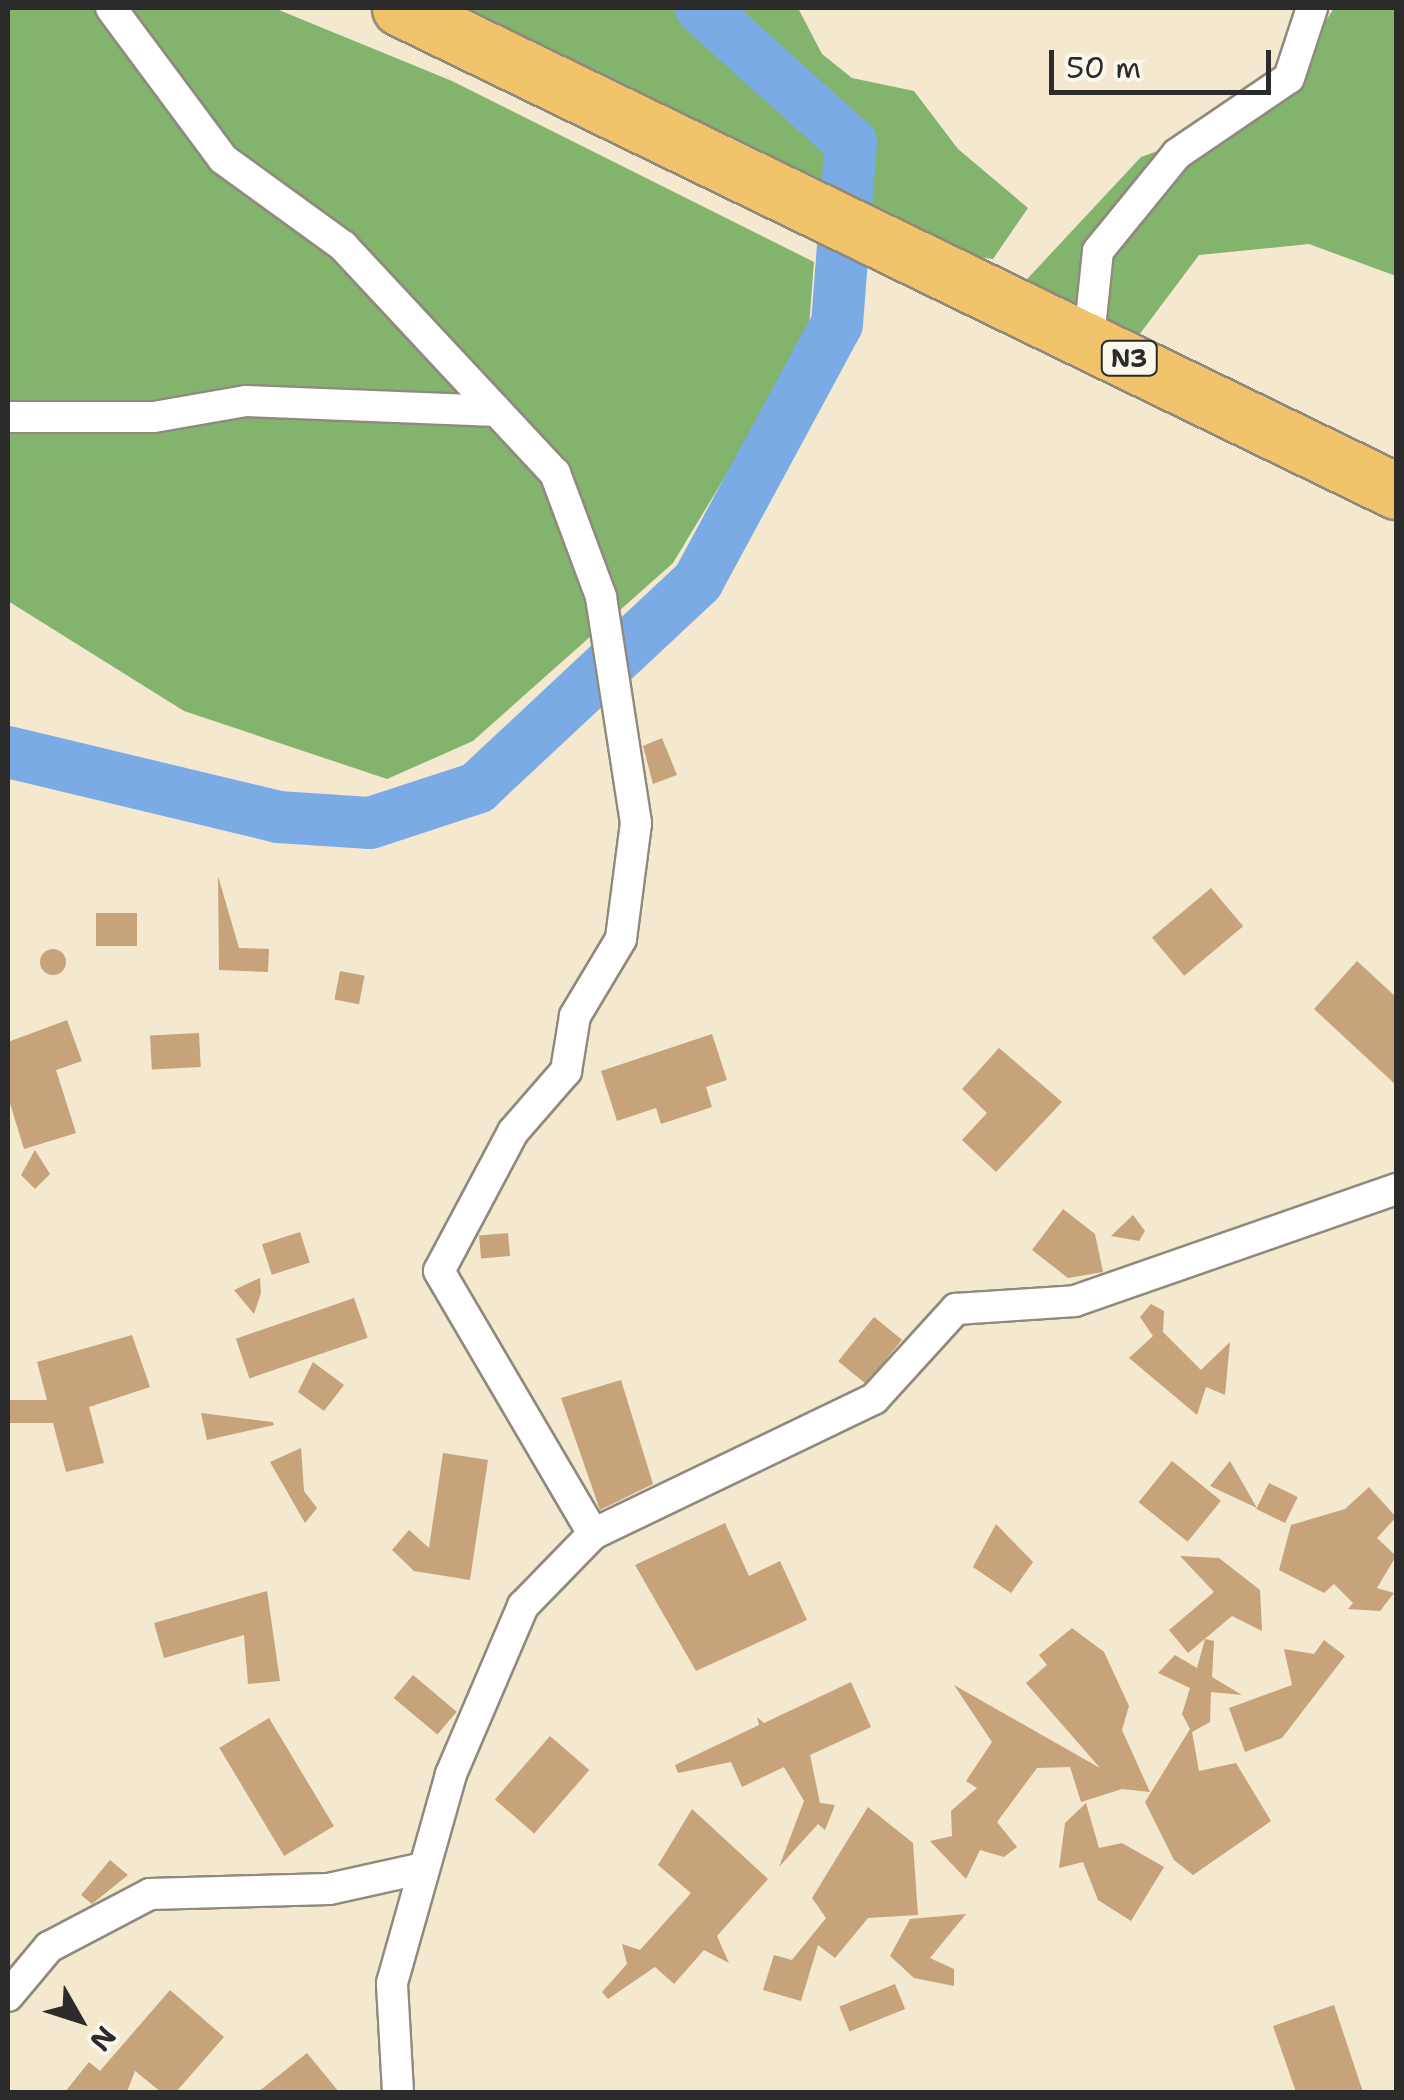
<!DOCTYPE html>
<style>
body{margin:0}
#map{position:relative;width:1404px;height:2100px;overflow:hidden;background:#f4e8cf;font-family:"Shantell Sans",sans-serif}
div>[style]{position:absolute}
.forest>*{inset:0;background:#82b46e}
.river>*{height:52px;margin:-26px;padding:0 26px;transform-origin:26px;border-radius:26px;background:#7aabe5}
.building>*{inset:0;background:#c6a37a;transform-origin:0 0}
.round{border-radius:50%}
.roads{filter:drop-shadow(2px 0 #908a7d) drop-shadow(-2px 0 #908a7d) drop-shadow(0 2px #908a7d) drop-shadow(0 -2px #908a7d)}
.street>*{height:30px;margin:-15px;padding:0 15px;transform-origin:15px;border-radius:15px;background:#fff}
.highway>*{height:55px;margin:-27.5px;padding:0 27.5px;transform-origin:27.5px;border-radius:27.5px;background:#f1c36a}
span{translate:-50% -50%;white-space:nowrap;text-align:center;line-height:1.15;-webkit-text-stroke:9px #fbf7ec;paint-order:stroke}
.shield-label span{padding:2px 8px;background:#fbf7ec;border:2px solid;border-radius:8px;-webkit-text-stroke-width:0}
.shield-label{font-size:25px;color:#2b2b2b;font-weight:700}
.frame{position:absolute;inset:0;border:10px solid #2b2b2b;pointer-events:none}
.north{position:absolute;left:30px;top:1970px;width:100px;height:100px;-webkit-text-stroke:8px #fbf7ec;paint-order:stroke;rotate:129deg;font-size:28px;font-weight:700;line-height:40px;text-align:center;color:#2b2b2b}
.north::after{content:'';display:block;margin:auto;width:35px;height:45px;background:#2b2b2b;clip-path:polygon(50% 0,100% 100%,50% 72%,0 100%)}
.scale{position:absolute;left:1049px;top:50px;width:222px;height:45px;box-sizing:border-box;border:5px solid #2b2b2b;border-top:0;padding-left:12px;font-size:30px;line-height:35px;white-space:nowrap;color:#2b2b2b;-webkit-text-stroke:8px #fbf7ec;paint-order:stroke}
</style>
<div id="map">
<div class="forest">
<i style="clip-path:polygon(8px 8px,274px 8px,452px 81px,814px 262px,808px 339px,673px 563px,473px 741px,387px 779px,184px 711px,8px 601px)"></i>
<i style="clip-path:polygon(430px 8px,798px 8px,822px 54px,852px 78px,914px 91px,958px 149px,1028px 208px,993px 259px,863px 241px)"></i>
<i style="clip-path:polygon(1334px 8px,1396px 8px,1396px 276px,1309px 244px,1199px 255px,1127px 351px,1015px 292px,1141px 157px,1268px 111px)"></i>
</div>
<div class="river">
<i style="left:8px;top:752px;width:278px;rotate:13.5deg"></i>
<i style="left:278px;top:817px;width:92px;rotate:3.7deg"></i>
<i style="left:370px;top:823px;width:113px;rotate:-18.1deg"></i>
<i style="left:477px;top:788px;width:303px;rotate:-43.1deg"></i>
<i style="left:698px;top:581px;width:292px;rotate:-61.6deg"></i>
<i style="left:837px;top:324px;width:182px;rotate:-85.6deg"></i>
<i style="left:851px;top:143px;width:202px;rotate:-138deg"></i>
</div>
<div class="building">
<i style="clip-path:polygon(662px 738px,677px 775px,653px 784px,643px 746px)"></i>
<i style="clip-path:polygon(218px 876px,239px 948px,269px 949px,268px 972px,219px 970px)"></i>
<i style="left:1211px;top:888px;width:50px;height:77px;rotate:50deg"></i>
<i style="left:137px;top:913px;width:33px;height:41px;rotate:90deg"></i>
<i class="round" style="left:40px;top:949px;width:26px;height:26px"></i>
<i style="clip-path:polygon(1357px 961px,1396px 997px,1396px 1085px,1314px 1009px)"></i>
<i style="left:340px;top:971px;width:25px;height:29px;rotate:11deg"></i>
<i style="clip-path:polygon(67px 1020px,82px 1061px,56px 1070px,76px 1133px,24px 1149px,8px 1097px,8px 1042px)"></i>
<i style="left:199px;top:1033px;width:34px;height:49px;rotate:87deg"></i>
<i style="clip-path:polygon(712px 1034px,727px 1080px,706px 1087px,712px 1107px,661px 1124px,656px 1108px,617px 1121px,601px 1071px)"></i>
<i style="clip-path:polygon(999px 1048px,1062px 1102px,996px 1172px,962px 1140px,987px 1113px,962px 1089px)"></i>
<i style="clip-path:polygon(35px 1150px,50px 1174px,35px 1189px,21px 1175px)"></i>
<i style="clip-path:polygon(1063px 1209px,1095px 1234px,1103px 1272px,1068px 1278px,1032px 1250px)"></i>
<i style="clip-path:polygon(1133px 1215px,1145px 1231px,1139px 1241px,1111px 1236px)"></i>
<i style="left:300px;top:1232px;width:32px;height:40px;rotate:72deg"></i>
<i style="left:508px;top:1233px;width:23px;height:29px;rotate:85deg"></i>
<i style="clip-path:polygon(260px 1278px,261px 1293px,254px 1314px,234px 1290px)"></i>
<i style="left:354px;top:1298px;width:42px;height:125px;rotate:71deg"></i>
<i style="clip-path:polygon(1151px 1304px,1164px 1311px,1163px 1332px,1201px 1370px,1230px 1342px,1225px 1395px,1206px 1387px,1197px 1415px,1129px 1358px,1153px 1336px,1140px 1317px)"></i>
<i style="left:874px;top:1317px;width:36px;height:57px;rotate:39deg"></i>
<i style="clip-path:polygon(132px 1335px,150px 1387px,89px 1407px,104px 1463px,66px 1472px,53px 1423px,8px 1423px,8px 1400px,47px 1400px,37px 1362px)"></i>
<i style="clip-path:polygon(313px 1362px,344px 1385px,324px 1411px,298px 1392px)"></i>
<i style="clip-path:polygon(621px 1380px,653px 1484px,600px 1510px,561px 1398px)"></i>
<i style="clip-path:polygon(201px 1413px,273px 1422px,274px 1425px,207px 1440px)"></i>
<i style="clip-path:polygon(301px 1448px,304px 1491px,317px 1508px,305px 1523px,270px 1462px)"></i>
<i style="clip-path:polygon(443px 1453px,488px 1460px,470px 1580px,414px 1571px,392px 1550px,409px 1530px,429px 1548px)"></i>
<i style="left:1172px;top:1461px;width:63px;height:53px;rotate:39deg"></i>
<i style="clip-path:polygon(1230px 1461px,1257px 1508px,1210px 1486px)"></i>
<i style="left:1269px;top:1483px;width:32px;height:29px;rotate:26deg"></i>
<i style="clip-path:polygon(1369px 1487px,1396px 1517px,1377px 1538px,1396px 1556px,1377px 1588px,1394px 1593px,1380px 1611px,1348px 1609px,1353px 1603px,1334px 1584px,1324px 1593px,1279px 1570px,1291px 1525px,1345px 1509px)"></i>
<i style="clip-path:polygon(725px 1523px,749px 1576px,780px 1561px,807px 1620px,696px 1671px,635px 1565px)"></i>
<i style="clip-path:polygon(996px 1524px,1033px 1562px,1011px 1593px,973px 1567px)"></i>
<i style="clip-path:polygon(1180px 1556px,1219px 1558px,1260px 1590px,1262px 1631px,1232px 1616px,1188px 1653px,1169px 1630px,1214px 1592px)"></i>
<i style="clip-path:polygon(267px 1591px,280px 1681px,248px 1684px,244px 1635px,164px 1658px,154px 1623px)"></i>
<i style="clip-path:polygon(1072px 1628px,1104px 1652px,1129px 1706px,1122px 1730px,1150px 1792px,1122px 1789px,1081px 1802px,1070px 1767px,1037px 1768px,997px 1822px,1017px 1847px,1004px 1857px,980px 1850px,966px 1879px,930px 1841px,952px 1836px,951px 1811px,977px 1788px,966px 1781px,992px 1742px,954px 1685px,1100px 1768px,1026px 1683px,1047px 1665px,1039px 1655px)"></i>
<i style="clip-path:polygon(1205px 1639px,1214px 1641px,1212px 1677px,1242px 1695px,1211px 1692px,1210px 1722px,1192px 1732px,1199px 1771px,1236px 1763px,1271px 1821px,1193px 1875px,1174px 1860px,1145px 1802px,1190px 1729px,1182px 1714px,1190px 1688px,1158px 1673px,1175px 1655px,1197px 1668px)"></i>
<i style="clip-path:polygon(1324px 1640px,1345px 1656px,1282px 1738px,1245px 1752px,1229px 1708px,1292px 1685px,1284px 1649px,1314px 1654px)"></i>
<i style="left:413px;top:1675px;width:57px;height:30px;rotate:40deg"></i>
<i style="clip-path:polygon(851px 1682px,871px 1727px,810px 1755px,820px 1803px,835px 1805px,825px 1830px,818px 1824px,779px 1867px,804px 1801px,784px 1767px,742px 1787px,731px 1762px,678px 1773px,675px 1765px,759px 1725px,757px 1717px,764px 1723px)"></i>
<i style="left:269px;top:1718px;width:126px;height:58px;rotate:59deg"></i>
<i style="left:550px;top:1736px;width:52px;height:84px;rotate:41deg"></i>
<i style="clip-path:polygon(1086px 1803px,1099px 1848px,1122px 1843px,1164px 1867px,1131px 1921px,1098px 1900px,1083px 1862px,1059px 1868px,1065px 1823px)"></i>
<i style="clip-path:polygon(868px 1807px,913px 1843px,918px 1915px,868px 1918px,835px 1958px,818px 1945px,801px 2001px,763px 1990px,774px 1955px,792px 1960px,826px 1918px,812px 1898px)"></i>
<i style="clip-path:polygon(692px 1809px,768px 1879px,717px 1936px,729px 1963px,704px 1950px,674px 1984px,655px 1967px,608px 1999px,602px 1992px,627px 1964px,622px 1944px,640px 1950px,691px 1893px,658px 1865px)"></i>
<i style="clip-path:polygon(110px 1860px,128px 1875px,92px 1904px,81px 1895px)"></i>
<i style="clip-path:polygon(966px 1914px,930px 1958px,954px 1969px,954px 1986px,914px 1978px,890px 1956px,910px 1919px)"></i>
<i style="left:895px;top:1984px;width:27px;height:60px;rotate:68deg"></i>
<i style="clip-path:polygon(170px 1990px,224px 2037px,176px 2092px,161px 2092px,135px 2071px,127px 2092px,65px 2092px,89px 2062px,100px 2071px)"></i>
<i style="clip-path:polygon(1334px 2005px,1363px 2092px,1296px 2092px,1273px 2026px)"></i>
<i style="clip-path:polygon(307px 2053px,339px 2092px,258px 2092px)"></i>
</div>
<div class="roads">
<div class="street">
<i style="left:111px;top:8px;width:188px;rotate:53.4deg"></i>
<i style="left:223px;top:159px;width:148px;rotate:35.9deg"></i>
<i style="left:343px;top:246px;width:311px;rotate:47deg"></i>
<i style="left:555px;top:473px;width:132px;rotate:69.6deg"></i>
<i style="left:601px;top:597px;width:229px;rotate:81.2deg"></i>
<i style="left:636px;top:823px;width:117px;rotate:97.4deg"></i>
<i style="left:621px;top:939px;width:90px;rotate:120.9deg"></i>
<i style="left:575px;top:1016px;width:56px;rotate:99.3deg"></i>
<i style="left:566px;top:1071px;width:81px;rotate:131deg"></i>
<i style="left:513px;top:1132px;width:157px;rotate:118deg"></i>
<i style="left:439px;top:1271px;width:305px;rotate:59.6deg"></i>
<i style="left:1089px;top:338px;width:87px;rotate:-84.1deg"></i>
<i style="left:1098px;top:251px;width:125px;rotate:-50.8deg"></i>
<i style="left:1177px;top:154px;width:135px;rotate:-34.2deg"></i>
<i style="left:1289px;top:78px;width:74px;rotate:-71.8deg"></i>
<i style="left:8px;top:417px;width:146px"></i>
<i style="left:154px;top:417px;width:93px;rotate:-9.9deg"></i>
<i style="left:246px;top:401px;width:251px;rotate:2.3deg"></i>
<i style="left:8px;top:1996px;width:64px;rotate:-50.1deg"></i>
<i style="left:49px;top:1947px;width:114px;rotate:-27.7deg"></i>
<i style="left:150px;top:1894px;width:179px;rotate:-1.6deg"></i>
<i style="left:329px;top:1889px;width:97px;rotate:-12.5deg"></i>
<i style="left:398px;top:2092px;width:109px;rotate:-93.2deg"></i>
<i style="left:392px;top:1983px;width:217px;rotate:-74.2deg"></i>
<i style="left:451px;top:1774px;width:183px;rotate:-66.8deg"></i>
<i style="left:523px;top:1606px;width:100px;rotate:-45.8deg"></i>
<i style="left:593px;top:1534px;width:312px;rotate:-25.7deg"></i>
<i style="left:874px;top:1399px;width:122px;rotate:-47.7deg"></i>
<i style="left:956px;top:1309px;width:119px;rotate:-3.8deg"></i>
<i style="left:1075px;top:1301px;width:340px;rotate:-19.2deg"></i>
</div>
<div class="highway">
<i style="left:400px;top:8px;width:1107px;rotate:25.87deg"></i>
</div>
</div>
<div class="shield-label">
<span style="left:1129px;top:358px">N3</span>
</div>
<div class="frame"></div>
<div class="north">N</div>
<div class="scale">50 m</div>
</div>
